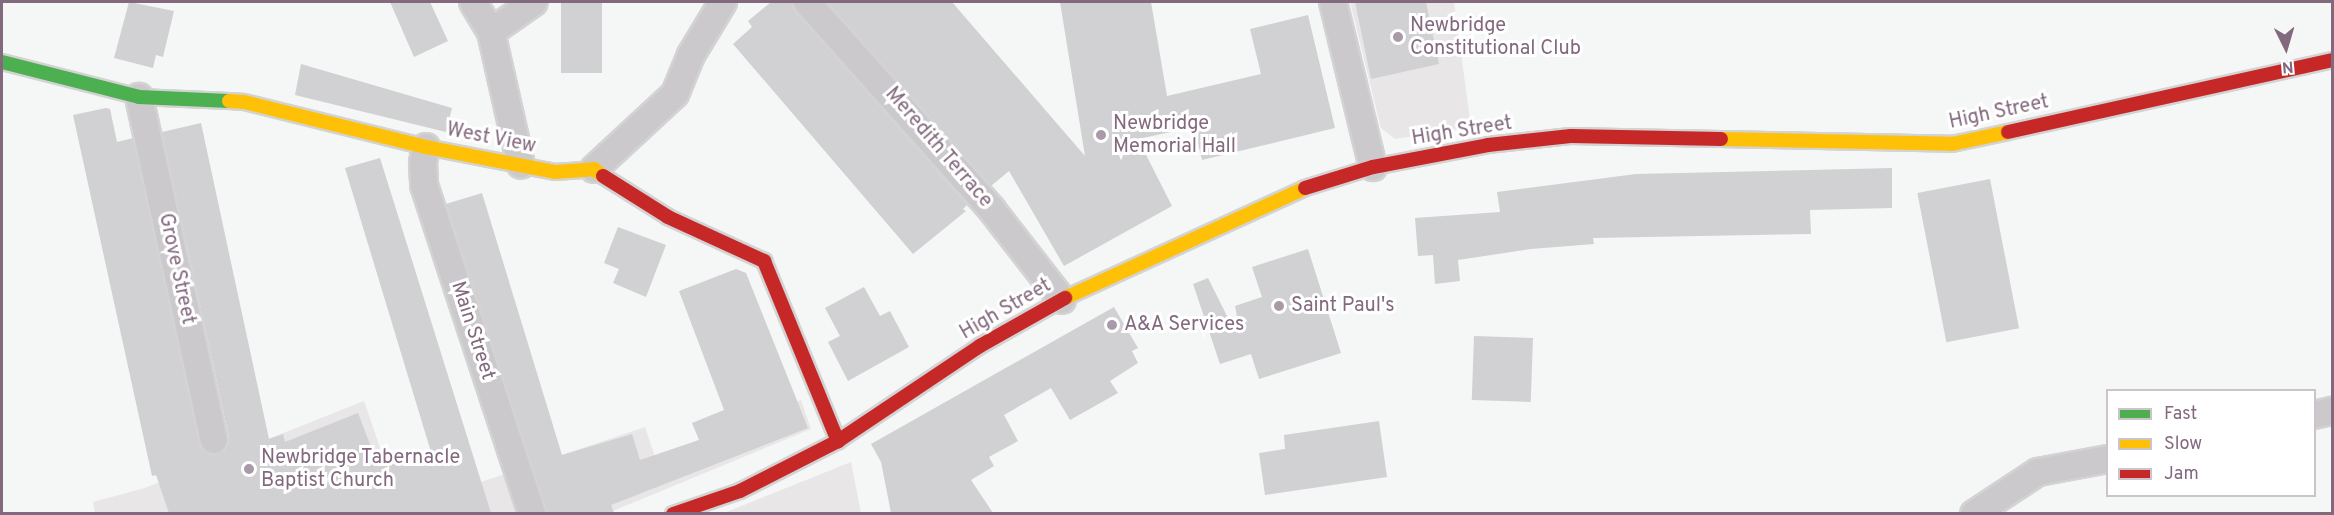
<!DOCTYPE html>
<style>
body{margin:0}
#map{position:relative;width:2334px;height:515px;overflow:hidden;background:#f5f6f6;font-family:Overpass,sans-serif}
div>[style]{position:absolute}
.built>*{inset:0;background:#e8e6e7}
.building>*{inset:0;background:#d1d0d2;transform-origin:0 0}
.roads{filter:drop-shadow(2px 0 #d4d3d4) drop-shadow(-2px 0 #d4d3d4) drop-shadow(0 2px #d4d3d4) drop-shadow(0 -2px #d4d3d4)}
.street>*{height:26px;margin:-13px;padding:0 13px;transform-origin:13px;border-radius:13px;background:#cbc9cb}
.fast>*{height:14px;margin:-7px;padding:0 7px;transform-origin:7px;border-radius:7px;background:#4caf50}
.slow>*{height:14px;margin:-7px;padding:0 7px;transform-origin:7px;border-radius:7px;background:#ffc107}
.jam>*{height:14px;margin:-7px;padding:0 7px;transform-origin:7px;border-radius:7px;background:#c62828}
.dots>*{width:16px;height:16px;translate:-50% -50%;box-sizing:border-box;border:3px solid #fff;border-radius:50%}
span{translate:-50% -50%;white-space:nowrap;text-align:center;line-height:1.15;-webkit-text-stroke:6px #fff;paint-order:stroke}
.poi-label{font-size:20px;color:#82697e}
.left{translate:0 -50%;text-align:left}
.street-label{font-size:20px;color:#82697e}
.frame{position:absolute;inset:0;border:3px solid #82697e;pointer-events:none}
.legend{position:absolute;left:2106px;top:389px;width:210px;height:108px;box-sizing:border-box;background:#fff;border:2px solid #cdc3cb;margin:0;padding:8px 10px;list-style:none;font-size:18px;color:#82697e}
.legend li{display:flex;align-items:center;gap:12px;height:30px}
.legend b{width:30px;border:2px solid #cdc3cb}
.north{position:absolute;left:2256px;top:18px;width:60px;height:60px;-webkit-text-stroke:4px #fff;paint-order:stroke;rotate:175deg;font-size:16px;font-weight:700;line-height:24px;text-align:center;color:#82697e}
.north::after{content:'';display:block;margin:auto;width:21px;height:27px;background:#82697e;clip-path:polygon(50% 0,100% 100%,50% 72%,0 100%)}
</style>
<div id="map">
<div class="built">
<i style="clip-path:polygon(1350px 2px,1454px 2px,1471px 127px,1395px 139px,1381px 128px)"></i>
<i style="clip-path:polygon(801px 400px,811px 429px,608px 513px,95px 514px,93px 502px,145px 488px,364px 401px,401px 509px,645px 427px,655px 457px)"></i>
<i style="clip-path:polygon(851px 462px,861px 513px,724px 513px)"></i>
</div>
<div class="building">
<i style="clip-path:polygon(129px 2px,174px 11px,163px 57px,156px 55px,153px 68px,114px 58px)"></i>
<i style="clip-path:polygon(390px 2px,430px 2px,448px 41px,414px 57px)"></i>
<i style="left:561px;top:2px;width:41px;height:71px"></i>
<i style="clip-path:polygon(771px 2px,792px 2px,796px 12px,967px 205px,963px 209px,966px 211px,913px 254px,733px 44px,752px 27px,748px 21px)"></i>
<i style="clip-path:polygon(827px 2px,952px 2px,1085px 156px,1060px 2px,1151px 2px,1167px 96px,1261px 74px,1250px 29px,1308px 15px,1335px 128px,1202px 160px,1194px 127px,1138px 139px,1172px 206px,1064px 266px,1009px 171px,991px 186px)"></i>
<i style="clip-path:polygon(1355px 2px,1426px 2px,1439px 64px,1371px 79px)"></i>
<i style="clip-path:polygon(301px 64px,452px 108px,446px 132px,295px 95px)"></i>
<i style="clip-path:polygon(106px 108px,110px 109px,117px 142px,133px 138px,199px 443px,203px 450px,217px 455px,224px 451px,228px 445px,229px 437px,162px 132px,201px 123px,269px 439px,283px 434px,285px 442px,358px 413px,378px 465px,431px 452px,345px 168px,380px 158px,491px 513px,169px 513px,156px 475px,152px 476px,73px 115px)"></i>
<i style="clip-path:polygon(1892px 168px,1892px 208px,1810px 210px,1811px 234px,1593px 238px,1594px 244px,1531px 249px,1458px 260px,1460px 281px,1435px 284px,1433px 255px,1418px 256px,1415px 218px,1500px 212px,1497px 192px,1636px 174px)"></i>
<i style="left:1990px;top:179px;width:152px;height:74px;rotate:79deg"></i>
<i style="clip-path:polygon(482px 193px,562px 455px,632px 434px,640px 460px,699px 440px,692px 423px,724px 410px,679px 291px,736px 269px,746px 273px,808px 428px,611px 505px,614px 513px,547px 513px,446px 204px)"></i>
<i style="clip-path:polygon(618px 227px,666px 245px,646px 297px,613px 283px,619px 269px,604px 263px)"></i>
<i style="clip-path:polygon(1308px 249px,1341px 353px,1259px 379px,1251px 354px,1220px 364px,1193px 284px,1208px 278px,1231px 324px,1238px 321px,1235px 306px,1262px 297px,1252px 267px)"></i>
<i style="clip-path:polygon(864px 287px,880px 316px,890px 311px,909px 347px,848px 381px,828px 342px,840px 336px,825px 308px)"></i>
<i style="clip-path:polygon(1114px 307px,1138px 348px,1132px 351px,1138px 363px,1110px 381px,1118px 393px,1070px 420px,1051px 388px,1004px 415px,1018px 441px,989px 457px,994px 466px,971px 480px,993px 513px,891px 513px,881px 462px,871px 444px)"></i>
<i style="left:1474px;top:336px;width:59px;height:64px;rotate:2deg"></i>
<i style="clip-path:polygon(1379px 421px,1387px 477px,1265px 495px,1259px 453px,1285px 449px,1284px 435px)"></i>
</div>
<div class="roads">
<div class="street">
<i style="left:473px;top:2px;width:35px;rotate:59deg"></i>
<i style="left:491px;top:32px;width:136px;rotate:77.3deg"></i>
<i style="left:807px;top:2px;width:278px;rotate:48.3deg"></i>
<i style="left:992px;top:210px;width:114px;rotate:52.1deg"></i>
<i style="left:1333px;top:2px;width:170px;rotate:76.4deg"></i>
<i style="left:491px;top:32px;width:52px;rotate:-34.9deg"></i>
<i style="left:139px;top:97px;width:351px;rotate:77.7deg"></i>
<i style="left:426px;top:147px;width:16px;rotate:101deg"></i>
<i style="left:423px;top:163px;width:22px;rotate:87deg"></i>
<i style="left:424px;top:185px;width:346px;rotate:71.8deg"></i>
<i style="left:594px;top:169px;width:110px;rotate:-42.8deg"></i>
<i style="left:675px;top:94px;width:42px;rotate:-67.7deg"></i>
<i style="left:691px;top:55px;width:62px;rotate:-58.9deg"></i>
<i style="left:2314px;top:415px;width:18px;rotate:-13deg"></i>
<i style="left:1974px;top:514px;width:77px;rotate:-33.3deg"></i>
<i style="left:2038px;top:472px;width:71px;rotate:-10.5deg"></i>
</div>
<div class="fast">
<i style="left:2px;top:62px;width:141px;rotate:14.3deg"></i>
<i style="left:139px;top:97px;width:90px;rotate:2.5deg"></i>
</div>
<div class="slow">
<i style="left:229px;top:101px;width:15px;rotate:4deg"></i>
<i style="left:244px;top:102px;width:187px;rotate:13.9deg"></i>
<i style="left:426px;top:147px;width:131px;rotate:11deg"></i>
<i style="left:555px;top:172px;width:39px;rotate:-4deg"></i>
<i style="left:594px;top:169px;width:11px;rotate:38deg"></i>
<i style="left:1721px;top:139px;width:231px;rotate:1.2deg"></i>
<i style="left:1952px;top:144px;width:57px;rotate:-12.1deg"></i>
<i style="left:1065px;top:298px;width:264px;rotate:-24.6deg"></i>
</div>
<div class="jam">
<i style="left:2008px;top:132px;width:332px;rotate:-12.5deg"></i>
<i style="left:603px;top:176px;width:77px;rotate:32.2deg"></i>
<i style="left:668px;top:217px;width:106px;rotate:24.6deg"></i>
<i style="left:764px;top:261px;width:195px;rotate:67.7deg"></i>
<i style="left:1305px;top:188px;width:71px;rotate:-17.2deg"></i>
<i style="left:1373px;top:167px;width:117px;rotate:-10.8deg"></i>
<i style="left:1488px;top:145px;width:83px;rotate:-6.2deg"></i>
<i style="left:1571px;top:136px;width:150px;rotate:1.1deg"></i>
<i style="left:673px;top:514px;width:71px;rotate:-18.9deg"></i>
<i style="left:740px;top:491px;width:110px;rotate:-27deg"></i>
<i style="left:838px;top:441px;width:171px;rotate:-33.8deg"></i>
<i style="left:980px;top:346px;width:98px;rotate:-29.5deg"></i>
</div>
</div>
<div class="dots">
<i style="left:1398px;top:37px;background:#aa9aa8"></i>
<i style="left:1101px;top:135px;background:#aa9aa8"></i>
<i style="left:1279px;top:306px;background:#aa9aa8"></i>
<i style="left:1112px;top:325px;background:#aa9aa8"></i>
<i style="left:249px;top:469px;background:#aa9aa8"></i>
</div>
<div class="poi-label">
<span class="left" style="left:1410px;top:38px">Newbridge<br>Constitutional Club</span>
<span class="left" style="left:1113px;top:136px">Newbridge<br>Memorial Hall</span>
<span class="left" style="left:1291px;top:306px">Saint Paul's</span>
<span class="left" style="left:1124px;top:325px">A&amp;A Services</span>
<span class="left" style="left:261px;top:470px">Newbridge Tabernacle<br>Baptist Church</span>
</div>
<div class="street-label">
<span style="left:1999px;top:113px;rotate:-12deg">High Street</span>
<span style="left:1462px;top:132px;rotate:-9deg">High Street</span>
<span style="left:491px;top:139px;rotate:11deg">West View</span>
<span style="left:938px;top:148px;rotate:49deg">Meredith Terrace</span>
<span style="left:176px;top:269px;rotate:78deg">Grove Street</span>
<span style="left:1006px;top:310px;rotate:-30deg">High Street</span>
<span style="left:472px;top:331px;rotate:72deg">Main Street</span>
</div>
<div class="frame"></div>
<ul class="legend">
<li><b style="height:8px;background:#4caf50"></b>Fast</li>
<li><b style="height:8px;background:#ffc107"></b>Slow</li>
<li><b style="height:8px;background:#c62828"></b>Jam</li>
</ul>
<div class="north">N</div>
</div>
